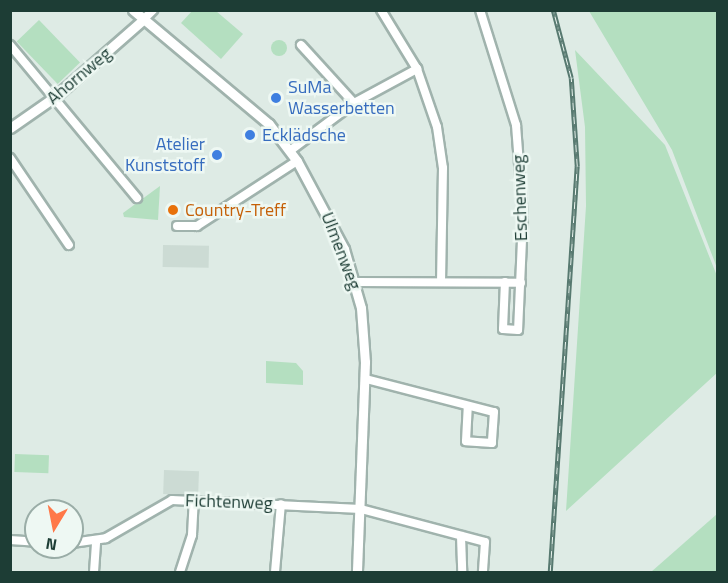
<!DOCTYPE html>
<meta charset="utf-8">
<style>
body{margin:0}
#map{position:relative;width:728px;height:583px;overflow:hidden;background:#deebe5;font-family:"Titillium Web",sans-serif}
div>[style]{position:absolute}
.built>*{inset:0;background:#ccdbd4;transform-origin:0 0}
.green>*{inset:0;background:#b4dfc0;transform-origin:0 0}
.round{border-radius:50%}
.roads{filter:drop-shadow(2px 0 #a0b3ad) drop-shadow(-2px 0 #a0b3ad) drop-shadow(0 2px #a0b3ad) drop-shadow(0 -2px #a0b3ad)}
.minor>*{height:8px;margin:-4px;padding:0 4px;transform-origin:4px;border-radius:4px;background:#fff}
.tertiary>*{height:9px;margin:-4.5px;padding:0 4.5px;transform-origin:4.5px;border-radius:4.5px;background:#fff}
.rail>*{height:4.5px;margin-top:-2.25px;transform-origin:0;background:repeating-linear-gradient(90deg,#eef8f3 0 7px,#577970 0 14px);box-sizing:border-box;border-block:2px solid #577970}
.dots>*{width:16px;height:16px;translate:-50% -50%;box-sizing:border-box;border:3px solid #eef8f3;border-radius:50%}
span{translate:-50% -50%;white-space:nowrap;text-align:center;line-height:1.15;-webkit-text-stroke:5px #eef8f3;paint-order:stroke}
.street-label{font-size:18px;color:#1d3d35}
.shop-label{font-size:18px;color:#366cbe}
.left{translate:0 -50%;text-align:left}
.right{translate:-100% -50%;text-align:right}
.food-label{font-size:18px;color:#c56008}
.frame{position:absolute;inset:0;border:12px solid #1d3d35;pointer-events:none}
.north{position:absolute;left:24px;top:499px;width:60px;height:60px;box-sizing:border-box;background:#eef8f3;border:2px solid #9aada7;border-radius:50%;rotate:190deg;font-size:16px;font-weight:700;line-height:24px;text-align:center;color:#1d3d35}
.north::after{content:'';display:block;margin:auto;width:21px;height:27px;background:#ff7848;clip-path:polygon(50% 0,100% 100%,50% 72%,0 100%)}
</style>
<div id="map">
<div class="built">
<i style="left:163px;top:245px;width:46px;height:22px;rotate:1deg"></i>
<i style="left:164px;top:470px;width:35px;height:24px;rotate:2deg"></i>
</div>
<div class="green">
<i style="clip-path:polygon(192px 11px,216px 11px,243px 34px,221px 59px,181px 23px)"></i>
<i style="clip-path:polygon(589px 11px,717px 11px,717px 268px,672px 150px)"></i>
<i style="left:39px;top:20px;width:59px;height:31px;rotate:46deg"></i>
<i class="round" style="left:271px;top:40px;width:16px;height:16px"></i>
<i style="clip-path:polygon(575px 50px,665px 145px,717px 276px,718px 372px,566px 511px,586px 206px,585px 127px)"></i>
<i style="clip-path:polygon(160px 186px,158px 220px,124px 217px,123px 213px)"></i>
<i style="clip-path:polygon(266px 361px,296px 363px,303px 371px,303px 385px,266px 383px)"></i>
<i style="left:15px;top:454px;width:34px;height:18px;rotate:2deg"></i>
<i style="clip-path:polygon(717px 514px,717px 572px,651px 572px)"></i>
</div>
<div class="roads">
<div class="minor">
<i style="left:381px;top:10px;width:69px;rotate:58.6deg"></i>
<i style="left:417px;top:69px;width:61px;rotate:71deg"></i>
<i style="left:437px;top:127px;width:41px;rotate:81.7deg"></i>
<i style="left:443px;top:168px;width:110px;rotate:91deg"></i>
<i style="left:480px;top:10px;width:121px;rotate:72.6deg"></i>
<i style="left:516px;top:125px;width:92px;rotate:85.6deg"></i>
<i style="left:523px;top:217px;width:113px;rotate:92.5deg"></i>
<i style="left:518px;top:330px;width:15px;rotate:-176deg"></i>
<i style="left:503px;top:329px;width:47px;rotate:-87.6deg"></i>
<i style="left:144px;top:19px;width:13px;rotate:-45deg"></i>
<i style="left:10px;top:45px;width:199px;rotate:50.3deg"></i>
<i style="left:301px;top:45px;width:79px;rotate:47.6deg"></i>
<i style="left:291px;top:150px;width:79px;rotate:-36.7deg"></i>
<i style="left:354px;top:103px;width:72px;rotate:-28.4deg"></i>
<i style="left:10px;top:158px;width:105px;rotate:55.9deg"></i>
<i style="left:177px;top:226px;width:20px"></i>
<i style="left:197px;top:226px;width:119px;rotate:-33deg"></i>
<i style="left:356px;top:282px;width:165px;rotate:0.3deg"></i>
<i style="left:366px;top:379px;width:132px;rotate:14.5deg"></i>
<i style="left:494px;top:412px;width:31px;rotate:94deg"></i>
<i style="left:492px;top:443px;width:26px;rotate:-176deg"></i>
<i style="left:466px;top:441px;width:33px;rotate:-87deg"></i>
<i style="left:461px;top:536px;width:36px;rotate:88deg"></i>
<i style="left:10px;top:540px;width:26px;rotate:4deg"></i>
<i style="left:72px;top:543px;width:34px;rotate:-8deg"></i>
<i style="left:106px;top:538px;width:76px;rotate:-29.9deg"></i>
<i style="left:172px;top:500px;width:189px;rotate:2.7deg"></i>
<i style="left:361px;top:509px;width:128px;rotate:14.9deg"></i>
<i style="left:485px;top:542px;width:30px;rotate:94deg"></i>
<i style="left:94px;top:572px;width:30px;rotate:-86deg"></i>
<i style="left:180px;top:572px;width:39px;rotate:-72deg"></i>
<i style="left:192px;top:535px;width:35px;rotate:-87deg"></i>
<i style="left:275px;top:572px;width:68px;rotate:-85deg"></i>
</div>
<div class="tertiary">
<i style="left:133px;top:10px;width:177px;rotate:40deg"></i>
<i style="left:269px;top:124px;width:46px;rotate:52.9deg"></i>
<i style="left:297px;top:161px;width:100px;rotate:61.9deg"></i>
<i style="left:344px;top:249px;width:61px;rotate:73.9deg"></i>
<i style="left:361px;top:308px;width:54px;rotate:85.8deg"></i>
<i style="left:365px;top:362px;width:210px;rotate:92.2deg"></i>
<i style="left:10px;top:128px;width:56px;rotate:-34.8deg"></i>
<i style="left:56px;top:96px;width:117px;rotate:-41.2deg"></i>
</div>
</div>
<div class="rail">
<i style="left:550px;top:572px;width:407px;rotate:-86.2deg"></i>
<i style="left:577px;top:166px;width:88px;rotate:-93.9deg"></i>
<i style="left:571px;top:78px;width:70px;rotate:-104.8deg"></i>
</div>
<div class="dots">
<i style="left:276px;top:98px;background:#3f7fe0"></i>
<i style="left:250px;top:135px;background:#3f7fe0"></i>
<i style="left:217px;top:155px;background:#3f7fe0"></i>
<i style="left:173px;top:210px;background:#e8710a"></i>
</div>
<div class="street-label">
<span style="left:79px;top:76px;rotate:-40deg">Ahornweg</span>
<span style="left:520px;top:198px;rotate:-92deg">Eschenweg</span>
<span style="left:341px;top:251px;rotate:69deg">Ulmenweg</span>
<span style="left:229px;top:502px;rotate:2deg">Fichtenweg</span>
</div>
<div class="shop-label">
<span class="left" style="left:288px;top:98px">SuMa<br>Wasserbetten</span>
<span class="left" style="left:262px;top:135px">Ecklädsche</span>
<span class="right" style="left:205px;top:155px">Atelier<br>Kunststoff</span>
</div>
<div class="food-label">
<span class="left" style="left:185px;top:210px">Country-Treff</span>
</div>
<div class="frame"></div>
<div class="north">N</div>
</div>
